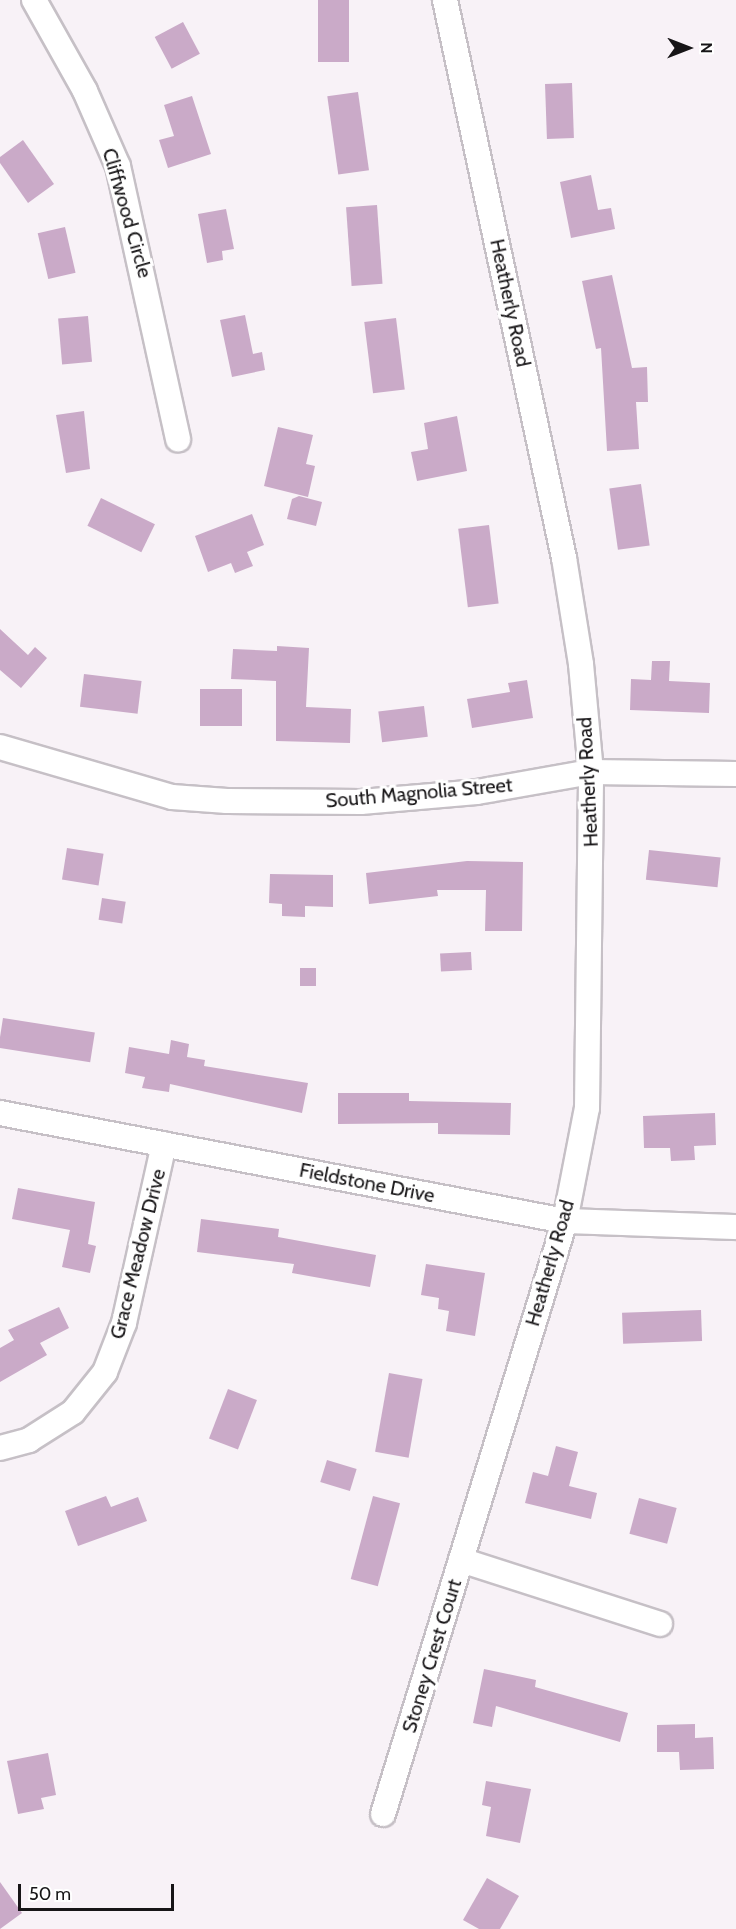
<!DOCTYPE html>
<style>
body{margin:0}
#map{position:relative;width:736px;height:1929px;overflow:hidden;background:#f8f2f7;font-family:Cabin,sans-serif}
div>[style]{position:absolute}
.building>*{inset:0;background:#caaac8;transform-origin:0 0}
.roads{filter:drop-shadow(2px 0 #c6c0c6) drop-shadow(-2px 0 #c6c0c6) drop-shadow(0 2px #c6c0c6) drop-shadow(0 -2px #c6c0c6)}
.minor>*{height:24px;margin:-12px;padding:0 12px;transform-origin:12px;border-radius:12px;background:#fff}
span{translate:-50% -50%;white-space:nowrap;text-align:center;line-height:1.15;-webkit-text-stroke:6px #fff;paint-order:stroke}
.street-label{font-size:20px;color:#171517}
.north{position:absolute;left:658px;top:18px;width:60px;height:60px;-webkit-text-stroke:4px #fff;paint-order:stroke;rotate:90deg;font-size:16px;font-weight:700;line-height:24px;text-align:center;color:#171517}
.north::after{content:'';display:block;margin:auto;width:21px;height:27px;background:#171517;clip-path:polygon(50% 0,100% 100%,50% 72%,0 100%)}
.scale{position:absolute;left:18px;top:1884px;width:156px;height:27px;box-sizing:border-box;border:3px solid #171517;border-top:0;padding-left:8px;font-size:18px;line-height:21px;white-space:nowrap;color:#171517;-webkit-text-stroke:4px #fff;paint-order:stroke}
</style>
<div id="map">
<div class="building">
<i style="left:318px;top:0;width:31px;height:62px"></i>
<i style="left:183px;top:22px;width:36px;height:32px;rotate:62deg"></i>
<i style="left:572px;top:83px;width:55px;height:27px;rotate:88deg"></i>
<i style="left:358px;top:92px;width:79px;height:31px;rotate:82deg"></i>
<i style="clip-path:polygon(192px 96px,211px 154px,168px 168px,159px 140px,174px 136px,164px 105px)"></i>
<i style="clip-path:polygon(23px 140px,54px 184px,28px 203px,0 163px,0 157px)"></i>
<i style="clip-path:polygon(591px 175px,598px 210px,611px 208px,615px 229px,571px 238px,560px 182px)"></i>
<i style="left:377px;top:205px;width:79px;height:31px;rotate:86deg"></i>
<i style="clip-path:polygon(226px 209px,234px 249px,222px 251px,223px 260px,207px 263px,198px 214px)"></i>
<i style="left:65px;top:227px;width:47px;height:28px;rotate:77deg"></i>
<i style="clip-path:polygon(612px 275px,632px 368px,647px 367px,648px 402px,636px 402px,639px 449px,607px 451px,601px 348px,596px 349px,582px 281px)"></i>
<i style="clip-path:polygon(245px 315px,253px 354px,262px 352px,265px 370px,232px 377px,220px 320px)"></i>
<i style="left:88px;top:316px;width:46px;height:30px;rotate:85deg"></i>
<i style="left:396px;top:318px;width:72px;height:32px;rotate:83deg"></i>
<i style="clip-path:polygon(84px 411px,90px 469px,66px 473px,56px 415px)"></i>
<i style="clip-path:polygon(457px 416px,467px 471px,417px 481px,411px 452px,428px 449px,424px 423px)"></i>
<i style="clip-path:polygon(278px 427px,313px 435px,306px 464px,315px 466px,308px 497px,264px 486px)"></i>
<i style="left:641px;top:484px;width:62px;height:32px;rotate:82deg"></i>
<i style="clip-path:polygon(299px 496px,322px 502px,316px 526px,287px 519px,292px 499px)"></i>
<i style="left:101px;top:498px;width:60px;height:31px;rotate:26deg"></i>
<i style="clip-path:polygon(252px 514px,264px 545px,247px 552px,253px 566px,235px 573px,231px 563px,208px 572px,195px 536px)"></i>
<i style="left:489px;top:525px;width:79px;height:31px;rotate:83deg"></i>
<i style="clip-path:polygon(0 629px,28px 655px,35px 647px,47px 658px,21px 688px,0 670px)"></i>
<i style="clip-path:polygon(277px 646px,309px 648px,306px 707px,351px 709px,350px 743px,276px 741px,276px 681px,231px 679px,233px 649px,277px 651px)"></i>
<i style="clip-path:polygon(652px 661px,670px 661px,669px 681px,710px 683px,709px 713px,630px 710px,631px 679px,651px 680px)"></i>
<i style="left:84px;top:674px;width:58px;height:33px;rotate:7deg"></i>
<i style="clip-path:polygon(527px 680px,533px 718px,472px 728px,467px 699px,510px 692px,508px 683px)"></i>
<i style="left:200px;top:689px;width:42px;height:37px"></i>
<i style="left:424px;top:706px;width:31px;height:46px;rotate:83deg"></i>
<i style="left:67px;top:848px;width:37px;height:32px;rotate:9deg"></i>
<i style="left:649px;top:850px;width:72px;height:30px;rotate:6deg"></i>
<i style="clip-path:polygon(467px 861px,523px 862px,522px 931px,485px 931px,486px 890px,437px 890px,438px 896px,369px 904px,366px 873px)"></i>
<i style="clip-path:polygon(270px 874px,333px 875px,333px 907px,305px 906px,305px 917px,282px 916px,282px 904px,269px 903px)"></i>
<i style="left:102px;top:898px;width:24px;height:22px;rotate:9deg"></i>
<i style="left:471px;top:952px;width:18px;height:31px;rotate:87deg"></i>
<i style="left:300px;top:968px;width:16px;height:18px"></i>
<i style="left:3px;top:1018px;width:93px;height:30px;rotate:9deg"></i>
<i style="clip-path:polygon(171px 1040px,189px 1044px,187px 1057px,205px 1060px,204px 1066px,308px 1083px,302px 1113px,170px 1084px,169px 1092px,142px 1088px,145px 1077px,125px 1073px,129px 1047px,169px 1054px)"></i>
<i style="clip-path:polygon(338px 1093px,409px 1093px,409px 1101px,511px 1103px,510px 1135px,438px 1134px,438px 1123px,338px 1124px)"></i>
<i style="clip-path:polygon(715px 1113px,716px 1145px,694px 1146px,695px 1160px,671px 1161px,670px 1148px,644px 1148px,643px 1116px)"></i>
<i style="clip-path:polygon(18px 1188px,95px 1202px,88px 1244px,96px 1246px,90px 1273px,62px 1267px,70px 1230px,12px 1219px)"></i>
<i style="clip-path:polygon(201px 1219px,279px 1229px,278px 1237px,376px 1255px,370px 1287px,292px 1273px,294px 1264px,197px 1252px)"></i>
<i style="clip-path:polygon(426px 1264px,485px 1273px,475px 1336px,446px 1331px,449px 1311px,438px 1309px,439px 1298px,421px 1295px)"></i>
<i style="clip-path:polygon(59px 1307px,69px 1328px,40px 1343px,47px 1355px,0 1382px,0 1348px,14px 1340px,8px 1330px)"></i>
<i style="left:701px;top:1310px;width:31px;height:79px;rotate:88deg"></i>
<i style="left:389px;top:1373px;width:34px;height:80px;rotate:10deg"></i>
<i style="left:228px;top:1389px;width:31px;height:53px;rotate:21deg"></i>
<i style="clip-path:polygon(556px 1446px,578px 1452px,569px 1486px,597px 1493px,591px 1519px,525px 1503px,533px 1472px,548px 1476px)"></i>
<i style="left:327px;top:1460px;width:31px;height:23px;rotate:17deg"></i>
<i style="clip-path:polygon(106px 1496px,111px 1507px,138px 1497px,147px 1521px,78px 1546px,65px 1511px)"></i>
<i style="left:373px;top:1496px;width:28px;height:86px;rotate:15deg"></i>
<i style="left:639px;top:1498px;width:39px;height:37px;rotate:15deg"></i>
<i style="clip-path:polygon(484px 1669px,536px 1680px,535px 1687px,628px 1713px,620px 1742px,496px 1706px,492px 1727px,473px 1723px)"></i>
<i style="clip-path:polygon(695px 1724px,695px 1738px,713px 1737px,714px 1769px,680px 1770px,679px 1752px,657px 1752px,657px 1725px)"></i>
<i style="clip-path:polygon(48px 1753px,56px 1795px,41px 1798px,44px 1809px,18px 1814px,7px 1761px)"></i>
<i style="clip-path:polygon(486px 1781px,531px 1789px,520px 1843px,486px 1836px,491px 1807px,482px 1805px)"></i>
<i style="clip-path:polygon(487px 1878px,519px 1896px,500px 1929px,479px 1929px,463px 1920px)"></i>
<i style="clip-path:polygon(0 1882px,22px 1913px,0 1929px)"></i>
</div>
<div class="roads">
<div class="minor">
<i style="left:34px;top:0;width:104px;rotate:60.7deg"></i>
<i style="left:85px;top:91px;width:82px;rotate:66.3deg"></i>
<i style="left:118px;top:166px;width:280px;rotate:77.6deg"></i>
<i style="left:0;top:747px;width:179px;rotate:16.2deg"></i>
<i style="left:172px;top:797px;width:55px;rotate:4.2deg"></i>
<i style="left:227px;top:801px;width:134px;rotate:0.4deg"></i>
<i style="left:361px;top:802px;width:116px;rotate:-4.9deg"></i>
<i style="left:477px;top:792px;width:116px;rotate:-10deg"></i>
<i style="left:591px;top:772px;width:145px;rotate:0.8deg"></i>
<i style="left:0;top:1113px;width:575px;rotate:10.82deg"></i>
<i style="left:565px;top:1221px;width:171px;rotate:2deg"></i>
<i style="left:0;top:1448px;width:30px;rotate:-15deg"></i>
<i style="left:29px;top:1440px;width:52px;rotate:-32.5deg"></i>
<i style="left:73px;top:1412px;width:51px;rotate:-51.3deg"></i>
<i style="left:105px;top:1372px;width:53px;rotate:-68.8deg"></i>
<i style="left:124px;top:1323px;width:183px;rotate:-77.4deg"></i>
<i style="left:461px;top:1560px;width:209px;rotate:17.8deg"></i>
<i style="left:383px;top:1814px;width:620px;rotate:-72.94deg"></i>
<i style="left:565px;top:1221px;width:115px;rotate:-79deg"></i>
<i style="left:587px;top:1108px;width:336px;rotate:-89.3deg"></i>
<i style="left:591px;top:772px;width:108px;rotate:-95.3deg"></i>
<i style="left:581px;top:664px;width:107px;rotate:-99.1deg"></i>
<i style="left:564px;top:558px;width:571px;rotate:-102.04deg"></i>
</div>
</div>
<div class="street-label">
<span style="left:127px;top:213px;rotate:74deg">Cliffwood Circle</span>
<span style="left:510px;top:303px;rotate:78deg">Heatherly Road</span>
<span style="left:588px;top:782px;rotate:-93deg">Heatherly Road</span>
<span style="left:419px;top:793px;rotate:-5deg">South Magnolia Street</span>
<span style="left:367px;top:1183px;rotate:11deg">Fieldstone Drive</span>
<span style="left:138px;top:1254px;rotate:-76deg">Grace Meadow Drive</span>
<span style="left:550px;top:1263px;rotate:-74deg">Heatherly Road</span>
<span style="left:432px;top:1656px;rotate:-73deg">Stoney Crest Court</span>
</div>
<div class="north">N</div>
<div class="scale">50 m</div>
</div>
